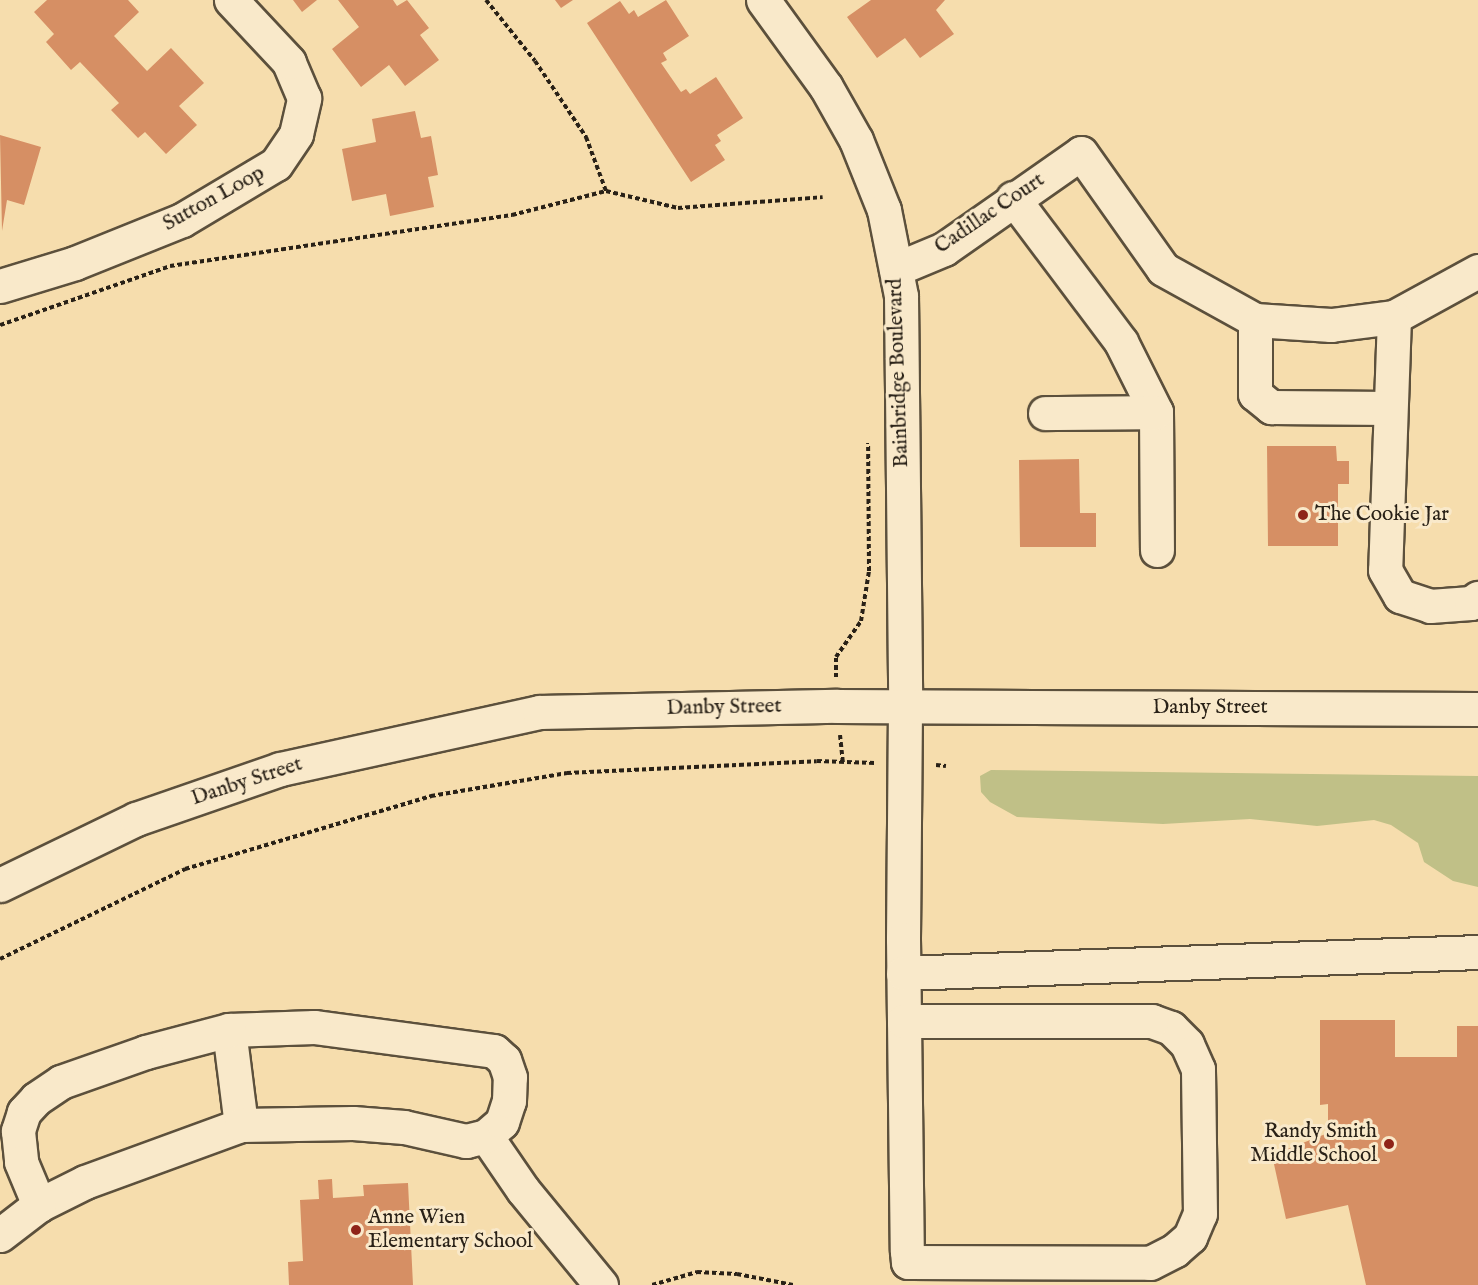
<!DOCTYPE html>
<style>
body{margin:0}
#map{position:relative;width:1478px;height:1285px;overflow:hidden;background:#f6ddad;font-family:"IM FELL English",serif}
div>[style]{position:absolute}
.green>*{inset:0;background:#c0c087}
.building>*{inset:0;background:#d68f64}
.path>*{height:4px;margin-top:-2px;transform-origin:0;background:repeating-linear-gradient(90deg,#292117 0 4.5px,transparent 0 7.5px)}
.roads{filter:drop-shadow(2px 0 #5c503c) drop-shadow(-2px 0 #5c503c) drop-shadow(0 2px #5c503c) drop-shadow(0 -2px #5c503c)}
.minor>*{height:33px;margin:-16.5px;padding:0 16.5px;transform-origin:16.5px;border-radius:16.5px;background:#f9e9ca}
.dots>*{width:16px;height:16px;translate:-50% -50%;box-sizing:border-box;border:3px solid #f9e9ca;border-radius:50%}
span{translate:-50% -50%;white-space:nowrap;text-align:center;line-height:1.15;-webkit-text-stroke:6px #f9e9ca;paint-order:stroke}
.street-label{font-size:21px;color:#292117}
.poi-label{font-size:21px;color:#292117}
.left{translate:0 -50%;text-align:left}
.right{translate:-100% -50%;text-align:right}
</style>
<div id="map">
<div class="green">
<i style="clip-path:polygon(991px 770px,1478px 776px,1478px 887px,1453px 881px,1424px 862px,1418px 843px,1391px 825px,1374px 820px,1317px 826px,1250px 819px,1163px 824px,1017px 817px,990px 802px,981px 792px,980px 776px)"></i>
</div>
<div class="building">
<i style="clip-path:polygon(47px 0,128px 0,139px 12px,114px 36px,147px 71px,171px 48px,204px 83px,179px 106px,197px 125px,166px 154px,145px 132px,138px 138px,111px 110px,119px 103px,80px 62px,71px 70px,46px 42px,54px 34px,34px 12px)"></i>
<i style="clip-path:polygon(293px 0,317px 0,302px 12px)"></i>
<i style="clip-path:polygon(338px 0,393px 0,397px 6px,407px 0,429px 28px,420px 35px,439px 60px,405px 86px,389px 65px,361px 87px,332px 49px,359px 27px)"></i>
<i style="clip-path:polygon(555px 0,573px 0,561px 8px)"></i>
<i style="clip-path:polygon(666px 0,689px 36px,663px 53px,667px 60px,661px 63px,681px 92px,686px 89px,690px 94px,716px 77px,743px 118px,717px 135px,721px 141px,715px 145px,725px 160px,691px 182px,587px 23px,620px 1px,629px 14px,634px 10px,638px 17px)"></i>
<i style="clip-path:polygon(871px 0,945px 0,936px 10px,954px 34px,920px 58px,905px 38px,877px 58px,847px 17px)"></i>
<i style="clip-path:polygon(415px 111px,421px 138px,431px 136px,438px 175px,428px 177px,434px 207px,390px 216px,386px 194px,352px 201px,342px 149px,376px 142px,372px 119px)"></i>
<i style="clip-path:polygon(0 135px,41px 147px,24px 205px,7px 200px,2px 231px)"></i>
<i style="clip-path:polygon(1267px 446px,1336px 446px,1337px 461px,1349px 461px,1349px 484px,1338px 484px,1338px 546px,1268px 546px)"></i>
<i style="clip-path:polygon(1079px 459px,1080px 513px,1096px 513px,1096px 547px,1020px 547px,1019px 460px)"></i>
<i style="clip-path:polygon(1320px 1020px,1395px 1020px,1395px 1057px,1457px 1057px,1457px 1026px,1478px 1026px,1478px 1285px,1366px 1285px,1348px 1205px,1286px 1219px,1272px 1155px,1328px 1133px,1328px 1104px,1320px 1105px)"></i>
<i style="clip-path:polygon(332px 1179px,333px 1198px,364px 1196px,363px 1185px,408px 1183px,413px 1285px,289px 1285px,288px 1262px,303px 1261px,300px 1200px,319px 1199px,318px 1180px)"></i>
</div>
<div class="path">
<i style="left:486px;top:0;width:78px;rotate:51.2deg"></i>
<i style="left:535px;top:61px;width:92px;rotate:56.1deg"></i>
<i style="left:586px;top:137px;width:58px;rotate:69.7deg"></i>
<i style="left:606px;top:191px;width:74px;rotate:13.3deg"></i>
<i style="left:678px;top:208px;width:145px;rotate:-4.3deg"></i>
<i style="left:0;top:325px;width:180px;rotate:-19.1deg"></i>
<i style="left:170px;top:266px;width:346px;rotate:-8.5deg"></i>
<i style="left:512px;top:215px;width:97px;rotate:-14.3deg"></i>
<i style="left:836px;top:677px;width:20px;rotate:-90deg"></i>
<i style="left:836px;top:657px;width:44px;rotate:-55.2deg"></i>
<i style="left:861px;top:621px;width:51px;rotate:-80.9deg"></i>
<i style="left:869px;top:571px;width:128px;rotate:-90.4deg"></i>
<i style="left:840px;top:735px;width:29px;rotate:84deg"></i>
<i style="left:936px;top:765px;width:10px;rotate:6deg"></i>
<i style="left:0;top:959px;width:206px;rotate:-25.9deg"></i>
<i style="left:185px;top:869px;width:257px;rotate:-16.5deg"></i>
<i style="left:431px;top:796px;width:138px;rotate:-9.6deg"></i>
<i style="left:567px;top:773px;width:250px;rotate:-2.7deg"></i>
<i style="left:817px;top:761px;width:58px;rotate:2deg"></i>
<i style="left:652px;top:1285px;width:47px;rotate:-16.1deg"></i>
<i style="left:697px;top:1272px;width:40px;rotate:2.9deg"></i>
<i style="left:737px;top:1274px;width:57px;rotate:11.1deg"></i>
</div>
<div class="roads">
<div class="minor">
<i style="left:763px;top:0;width:107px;rotate:54.1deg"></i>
<i style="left:826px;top:87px;width:61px;rotate:60.5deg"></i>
<i style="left:856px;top:140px;width:75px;rotate:68.2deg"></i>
<i style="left:884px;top:210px;width:88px;rotate:78.8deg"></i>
<i style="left:901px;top:296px;width:412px;rotate:89.4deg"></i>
<i style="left:905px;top:708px;width:231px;rotate:90.5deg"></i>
<i style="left:903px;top:939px;width:82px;rotate:89.3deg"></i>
<i style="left:904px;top:1021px;width:230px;rotate:89.3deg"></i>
<i style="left:907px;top:1251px;width:11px;rotate:85deg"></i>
<i style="left:908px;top:1262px;width:242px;rotate:0.2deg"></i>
<i style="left:1150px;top:1263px;width:28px;rotate:-27deg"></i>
<i style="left:1175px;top:1250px;width:20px;rotate:-41deg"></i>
<i style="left:1190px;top:1237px;width:25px;rotate:-67deg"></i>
<i style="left:1200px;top:1214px;width:145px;rotate:-90.8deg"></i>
<i style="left:1198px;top:1069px;width:27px;rotate:-114deg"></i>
<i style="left:1187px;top:1044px;width:23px;rotate:-135deg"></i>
<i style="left:1171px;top:1028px;width:20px;rotate:-160deg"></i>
<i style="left:1152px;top:1021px;width:248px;rotate:180deg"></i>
<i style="left:1013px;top:198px;width:180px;rotate:53.1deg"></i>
<i style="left:1121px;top:342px;width:78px;rotate:63.4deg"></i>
<i style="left:1156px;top:412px;width:138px;rotate:89.6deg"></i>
<i style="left:896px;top:269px;width:52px;rotate:-22.6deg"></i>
<i style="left:944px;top:249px;width:167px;rotate:-35deg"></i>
<i style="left:1081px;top:153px;width:142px;rotate:54.7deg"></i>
<i style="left:1163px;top:269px;width:105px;rotate:29deg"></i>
<i style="left:1255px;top:320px;width:76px;rotate:3.8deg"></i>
<i style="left:1331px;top:325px;width:64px;rotate:-7.2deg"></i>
<i style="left:1394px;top:317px;width:96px;rotate:-28.7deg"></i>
<i style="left:0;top:286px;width:78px;rotate:-17deg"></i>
<i style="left:75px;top:263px;width:115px;rotate:-21.9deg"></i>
<i style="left:182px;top:220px;width:109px;rotate:-30.8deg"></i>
<i style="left:276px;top:164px;width:36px;rotate:-56deg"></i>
<i style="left:296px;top:134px;width:37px;rotate:-77deg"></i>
<i style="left:304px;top:98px;width:39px;rotate:-113deg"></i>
<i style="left:289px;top:62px;width:85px;rotate:-133.1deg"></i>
<i style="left:1394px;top:317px;width:253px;rotate:92deg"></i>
<i style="left:1385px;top:570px;width:30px;rotate:60deg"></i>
<i style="left:1400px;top:596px;width:32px;rotate:18deg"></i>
<i style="left:1430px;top:606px;width:41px;rotate:-4.2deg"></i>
<i style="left:1471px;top:603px;width:9px;rotate:-36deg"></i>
<i style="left:1255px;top:320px;width:74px;rotate:90deg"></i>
<i style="left:1255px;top:394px;width:21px;rotate:39deg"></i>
<i style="left:1271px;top:407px;width:119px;rotate:0.5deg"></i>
<i style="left:1045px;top:413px;width:111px;rotate:-0.5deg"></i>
<i style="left:0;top:885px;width:151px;rotate:-25.9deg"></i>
<i style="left:136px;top:819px;width:152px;rotate:-19.1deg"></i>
<i style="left:280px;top:769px;width:265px;rotate:-12.4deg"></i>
<i style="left:539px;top:712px;width:298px;rotate:-1.2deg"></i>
<i style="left:837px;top:706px;width:641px;rotate:0.27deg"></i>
<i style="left:903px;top:973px;width:575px;rotate:-2.09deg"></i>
<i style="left:229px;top:1030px;width:96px;rotate:82.8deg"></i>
<i style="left:486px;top:1136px;width:65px;rotate:55.6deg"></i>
<i style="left:523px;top:1190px;width:123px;rotate:50.6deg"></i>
<i style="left:0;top:1235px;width:49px;rotate:-37.6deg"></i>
<i style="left:39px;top:1205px;width:51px;rotate:-26.6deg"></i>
<i style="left:85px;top:1182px;width:166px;rotate:-20.1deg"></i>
<i style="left:241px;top:1125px;width:112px;rotate:-1deg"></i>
<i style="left:353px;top:1123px;width:51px;rotate:4.5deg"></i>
<i style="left:404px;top:1127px;width:64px;rotate:12.7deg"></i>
<i style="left:466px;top:1141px;width:21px;rotate:-14deg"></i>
<i style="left:486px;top:1136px;width:21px;rotate:-41deg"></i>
<i style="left:502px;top:1122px;width:22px;rotate:-72deg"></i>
<i style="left:509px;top:1101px;width:24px;rotate:-88deg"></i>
<i style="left:510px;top:1077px;width:18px;rotate:-109deg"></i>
<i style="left:504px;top:1060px;width:13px;rotate:-138deg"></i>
<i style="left:494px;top:1051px;width:182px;rotate:-172.4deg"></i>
<i style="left:314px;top:1027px;width:85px;rotate:178deg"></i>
<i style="left:229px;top:1030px;width:86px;rotate:165.2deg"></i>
<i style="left:146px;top:1052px;width:90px;rotate:160.6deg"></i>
<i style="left:61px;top:1082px;width:30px;rotate:146deg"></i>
<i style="left:36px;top:1099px;width:18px;rotate:133deg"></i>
<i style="left:24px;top:1112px;width:20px;rotate:108deg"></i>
<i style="left:18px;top:1131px;width:31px;rotate:84deg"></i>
<i style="left:21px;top:1162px;width:47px;rotate:67.3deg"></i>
</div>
</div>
<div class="dots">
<i style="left:1303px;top:515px;background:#8f2418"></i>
<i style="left:1389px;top:1144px;background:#8f2418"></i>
<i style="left:356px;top:1230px;background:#8f2418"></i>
</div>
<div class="street-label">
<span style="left:214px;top:199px;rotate:-29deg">Sutton Loop</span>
<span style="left:990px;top:214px;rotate:-34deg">Cadillac Court</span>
<span style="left:899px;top:373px;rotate:-92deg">Bainbridge Boulevard</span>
<span style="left:724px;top:708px;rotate:-1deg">Danby Street</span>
<span style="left:1210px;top:708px">Danby Street</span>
<span style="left:247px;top:782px;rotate:-18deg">Danby Street</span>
</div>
<div class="poi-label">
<span class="left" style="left:1315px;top:515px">The Cookie Jar</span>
<span class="right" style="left:1377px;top:1144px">Randy Smith<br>Middle School</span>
<span class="left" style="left:368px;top:1230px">Anne Wien<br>Elementary School</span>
</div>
</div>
